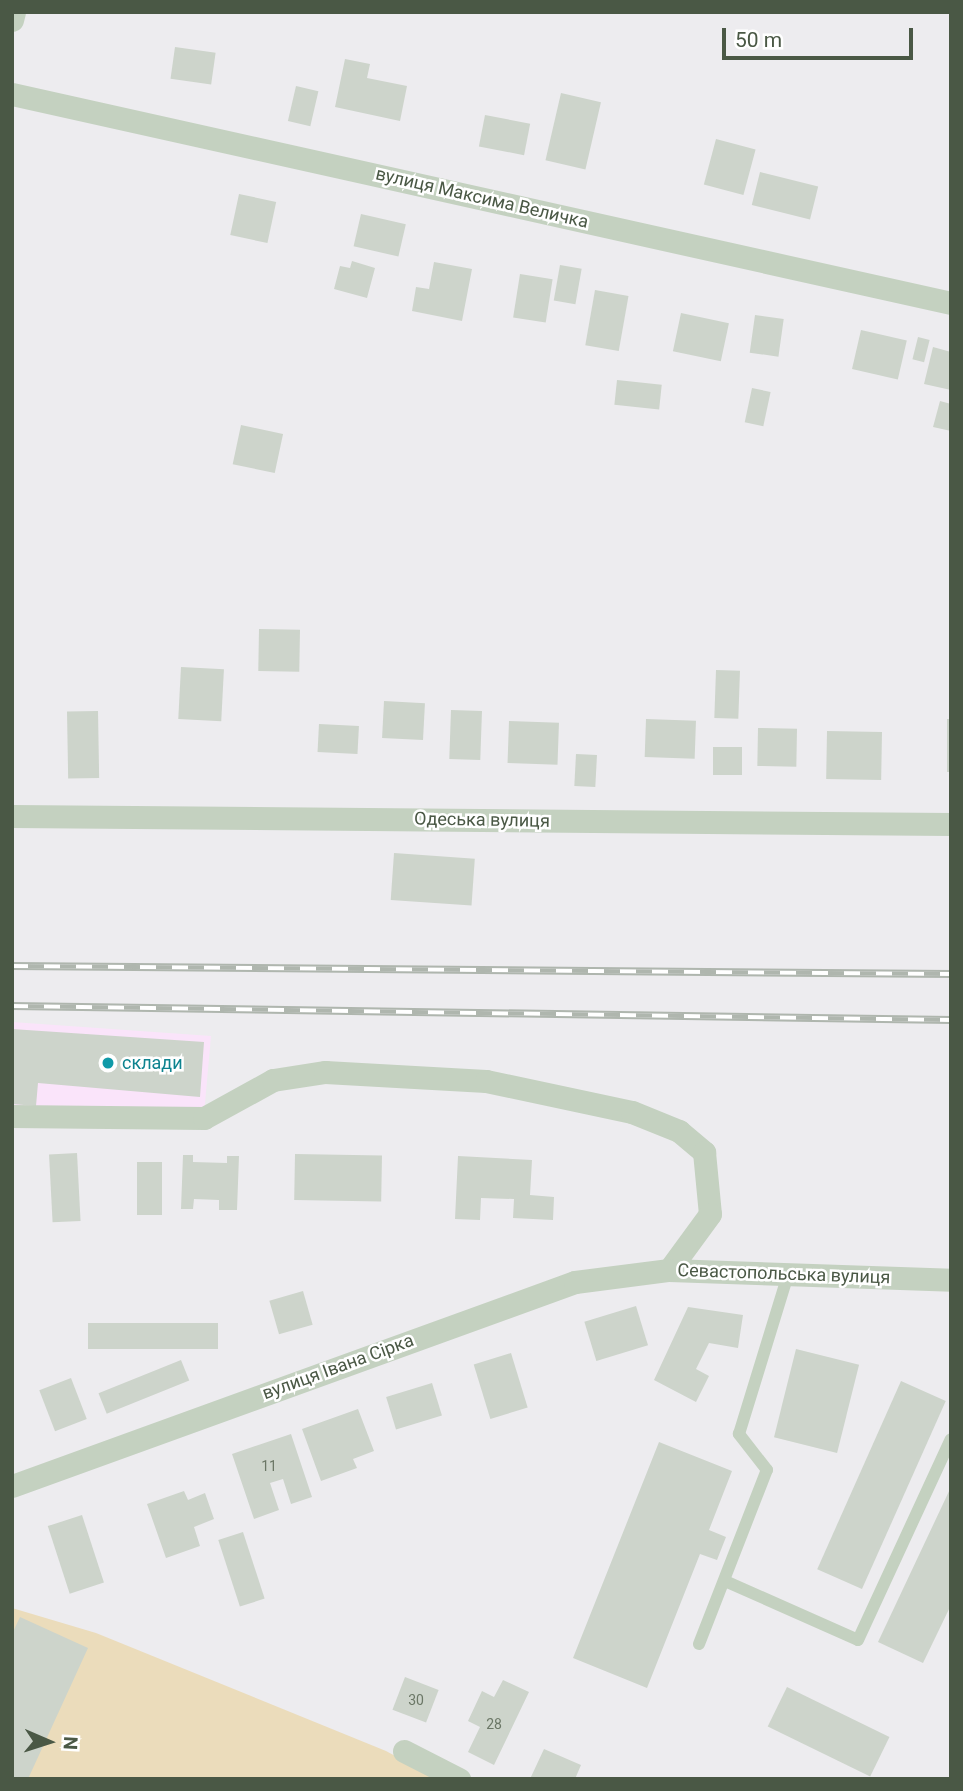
<!DOCTYPE html>
<meta charset="utf-8">
<style>
body{margin:0}
#map{position:relative;width:963px;height:1791px;overflow:hidden;background:#edecef;font-family:Roboto,sans-serif}
div>[style]{position:absolute}
.commercial>*{inset:0;background:#fae4fa}
.green>*{inset:0;background:#ebdcbb}
.building>*{inset:0;background:#cdd4cb;transform-origin:0 0}
.service>*{height:12px;margin:-6px;padding:0 6px;transform-origin:6px;border-radius:6px;background:#c4d1c0}
.minor>*{height:23px;margin:-11.5px;padding:0 11.5px;transform-origin:11.5px;border-radius:11.5px;background:#c4d1c0}
.rail>*{height:8px;margin-top:-4px;transform-origin:0;background:repeating-linear-gradient(90deg,#fff 0 16px,#afb6ae 0 32px);box-sizing:border-box;border-block:2px solid #afb6ae}
.dots>*{width:19px;height:19px;translate:-50% -50%;box-sizing:border-box;border:4px solid #fff;border-radius:50%}
span{translate:-50% -50%;white-space:nowrap;text-align:center;line-height:1.15;-webkit-text-stroke:5px #fff;paint-order:stroke}
.number-label{font-size:14px;color:#6b7766}
.number-label span{-webkit-text-stroke-width:0}
.street-label{font-size:18px;color:#4a5845}
.culture-label{font-size:18px;color:#0d838f}
.left{translate:0 -50%;text-align:left}
.frame{position:absolute;inset:0;border:14px solid #4a5845;pointer-events:none}
.north{position:absolute;left:14px;top:1707px;width:70px;height:70px;-webkit-text-stroke:5px #fff;paint-order:stroke;rotate:93deg;font-size:19px;font-weight:700;line-height:28px;text-align:center;color:#4a5845}
.north::after{content:'';display:block;margin:auto;width:24px;height:32px;background:#4a5845;clip-path:polygon(50% 0,100% 100%,50% 72%,0 100%)}
.scale{position:absolute;left:722px;top:28px;width:191px;height:32px;box-sizing:border-box;border:4px solid #4a5845;border-top:0;padding-left:9px;font-size:21px;line-height:24px;white-space:nowrap;color:#4a5845;-webkit-text-stroke:5px #fff;paint-order:stroke}
</style>
<div id="map">
<div class="commercial">
<i style="clip-path:polygon(12px 1022px,211px 1036px,204px 1114px,12px 1112px)"></i>
</div>
<div class="green">
<i style="clip-path:polygon(12px 1608px,96px 1633px,386px 1751px,438px 1779px,12px 1779px)"></i>
</div>
<div class="building">
<i style="left:175px;top:47px;width:41px;height:32px;rotate:8deg"></i>
<i style="clip-path:polygon(345px 59px,370px 64px,367px 78px,407px 86px,400px 121px,335px 107px)"></i>
<i style="left:296px;top:86px;width:23px;height:36px;rotate:13deg"></i>
<i style="left:561px;top:93px;width:41px;height:69px;rotate:13deg"></i>
<i style="left:485px;top:115px;width:46px;height:32px;rotate:11deg"></i>
<i style="left:716px;top:139px;width:41px;height:47px;rotate:15deg"></i>
<i style="left:760px;top:172px;width:60px;height:34px;rotate:14deg"></i>
<i style="left:239px;top:194px;width:38px;height:42px;rotate:12deg"></i>
<i style="left:361px;top:214px;width:46px;height:33px;rotate:13deg"></i>
<i style="clip-path:polygon(352px 261px,375px 268px,367px 298px,334px 289px,340px 266px,350px 268px)"></i>
<i style="clip-path:polygon(434px 262px,472px 269px,462px 321px,412px 311px,416px 287px,429px 289px)"></i>
<i style="left:560px;top:265px;width:22px;height:36px;rotate:10deg"></i>
<i style="left:520px;top:274px;width:33px;height:44px;rotate:9deg"></i>
<i style="left:595px;top:290px;width:34px;height:56px;rotate:10deg"></i>
<i style="left:681px;top:313px;width:49px;height:39px;rotate:12deg"></i>
<i style="left:755px;top:315px;width:29px;height:38px;rotate:8deg"></i>
<i style="left:861px;top:330px;width:47px;height:40px;rotate:13deg"></i>
<i style="left:918px;top:337px;width:12px;height:23px;rotate:14deg"></i>
<i style="clip-path:polygon(933px 347px,951px 352px,951px 390px,924px 384px)"></i>
<i style="left:617px;top:380px;width:45px;height:25px;rotate:6deg"></i>
<i style="left:752px;top:388px;width:19px;height:35px;rotate:12deg"></i>
<i style="clip-path:polygon(940px 401px,951px 404px,951px 431px,933px 427px)"></i>
<i style="left:241px;top:425px;width:43px;height:40px;rotate:12deg"></i>
<i style="left:259px;top:629px;width:41px;height:42px;rotate:1deg"></i>
<i style="left:181px;top:667px;width:43px;height:52px;rotate:3deg"></i>
<i style="left:716px;top:670px;width:24px;height:48px;rotate:2deg"></i>
<i style="left:384px;top:701px;width:41px;height:37px;rotate:3deg"></i>
<i style="left:451px;top:710px;width:31px;height:49px;rotate:2deg"></i>
<i style="left:98px;top:711px;width:67px;height:31px;rotate:89deg"></i>
<i style="left:646px;top:719px;width:50px;height:38px;rotate:2deg"></i>
<i style="left:947px;top:719px;width:4px;height:53px"></i>
<i style="left:509px;top:721px;width:50px;height:42px;rotate:2deg"></i>
<i style="left:319px;top:724px;width:40px;height:28px;rotate:3deg"></i>
<i style="left:758px;top:728px;width:39px;height:38px;rotate:1deg"></i>
<i style="left:827px;top:731px;width:55px;height:48px;rotate:1deg"></i>
<i style="left:713px;top:747px;width:29px;height:28px"></i>
<i style="left:576px;top:754px;width:21px;height:32px;rotate:3deg"></i>
<i style="left:394px;top:853px;width:81px;height:47px;rotate:4deg"></i>
<i style="clip-path:polygon(12px 1029px,204px 1042px,200px 1097px,38px 1083px,36px 1106px,12px 1104px)"></i>
<i style="left:77px;top:1153px;width:68px;height:28px;rotate:87deg"></i>
<i style="left:295px;top:1154px;width:87px;height:46px;rotate:1deg"></i>
<i style="clip-path:polygon(183px 1155px,193px 1155px,193px 1162px,227px 1163px,227px 1156px,239px 1156px,237px 1210px,219px 1210px,219px 1200px,194px 1199px,193px 1209px,181px 1209px)"></i>
<i style="clip-path:polygon(458px 1156px,532px 1160px,530px 1195px,554px 1197px,553px 1220px,513px 1218px,514px 1199px,481px 1198px,480px 1220px,455px 1219px)"></i>
<i style="left:137px;top:1162px;width:25px;height:53px"></i>
<i style="left:303px;top:1291px;width:35px;height:35px;rotate:74deg"></i>
<i style="left:636px;top:1306px;width:41px;height:54px;rotate:73deg"></i>
<i style="clip-path:polygon(688px 1307px,743px 1315px,738px 1348px,709px 1343px,696px 1369px,709px 1376px,696px 1402px,654px 1380px)"></i>
<i style="left:88px;top:1323px;width:130px;height:26px"></i>
<i style="left:796px;top:1349px;width:65px;height:91px;rotate:14deg"></i>
<i style="left:511px;top:1353px;width:57px;height:39px;rotate:73deg"></i>
<i style="left:181px;top:1360px;width:22px;height:89px;rotate:68deg"></i>
<i style="left:71px;top:1378px;width:44px;height:34px;rotate:69deg"></i>
<i style="left:901px;top:1381px;width:49px;height:206px;rotate:24deg"></i>
<i style="left:432px;top:1383px;width:34px;height:48px;rotate:73deg"></i>
<i style="clip-path:polygon(358px 1409px,374px 1451px,353px 1459px,357px 1468px,321px 1481px,302px 1429px)"></i>
<i style="clip-path:polygon(291px 1434px,312px 1497px,291px 1504px,283px 1479px,270px 1483px,279px 1510px,254px 1519px,232px 1454px)"></i>
<i style="clip-path:polygon(659px 1442px,732px 1471px,709px 1530px,726px 1537px,717px 1560px,700px 1554px,647px 1688px,573px 1658px)"></i>
<i style="clip-path:polygon(951px 1487px,951px 1605px,923px 1663px,878px 1642px)"></i>
<i style="clip-path:polygon(184px 1491px,188px 1500px,205px 1493px,214px 1519px,194px 1527px,200px 1546px,166px 1558px,147px 1504px)"></i>
<i style="left:82px;top:1515px;width:71px;height:36px;rotate:72deg"></i>
<i style="left:243px;top:1532px;width:70px;height:26px;rotate:72deg"></i>
<i style="clip-path:polygon(20px 1617px,88px 1648px,28px 1779px,12px 1779px,12px 1634px)"></i>
<i style="left:405px;top:1677px;width:36px;height:35px;rotate:21deg"></i>
<i style="clip-path:polygon(503px 1680px,529px 1692px,494px 1765px,468px 1752px,480px 1727px,468px 1721px,482px 1691px,494px 1697px)"></i>
<i style="left:787px;top:1687px;width:114px;height:44px;rotate:26deg"></i>
<i style="clip-path:polygon(544px 1749px,581px 1765px,575px 1779px,530px 1779px)"></i>
</div>
<div class="service">
<i style="left:725px;top:1581px;width:145px;rotate:23.9deg"></i>
<i style="left:858px;top:1640px;width:221px;rotate:-65.2deg"></i>
<i style="left:699px;top:1644px;width:187px;rotate:-68.7deg"></i>
<i style="left:767px;top:1470px;width:46px;rotate:-127.9deg"></i>
<i style="left:739px;top:1434px;width:166px;rotate:-72.9deg"></i>
</div>
<div class="minor">
<i style="left:12px;top:20px;width:8px;rotate:-76deg"></i>
<i style="left:12px;top:94px;width:962px;rotate:12.55deg"></i>
<i style="left:12px;top:816px;width:939px;rotate:0.49deg"></i>
<i style="left:12px;top:1116px;width:192px;rotate:0.6deg"></i>
<i style="left:204px;top:1118px;width:79px;rotate:-28.8deg"></i>
<i style="left:273px;top:1080px;width:53px;rotate:-8.7deg"></i>
<i style="left:325px;top:1072px;width:161px;rotate:3.2deg"></i>
<i style="left:486px;top:1081px;width:149px;rotate:12deg"></i>
<i style="left:632px;top:1112px;width:51px;rotate:22deg"></i>
<i style="left:679px;top:1131px;width:33px;rotate:40deg"></i>
<i style="left:704px;top:1152px;width:62px;rotate:84.5deg"></i>
<i style="left:710px;top:1214px;width:69px;rotate:126.2deg"></i>
<i style="left:669px;top:1270px;width:282px;rotate:2deg"></i>
<i style="left:12px;top:1486px;width:599px;rotate:-19.92deg"></i>
<i style="left:575px;top:1282px;width:95px;rotate:-7.3deg"></i>
<i style="left:404px;top:1751px;width:62px;rotate:27deg"></i>
</div>
<div class="rail">
<i style="left:12px;top:966px;width:939px;rotate:0.49deg"></i>
<i style="left:12px;top:1006px;width:939px;rotate:0.85deg"></i>
</div>
<div class="dots">
<i style="left:108px;top:1063px;background:#0f9aa8"></i>
</div>
<div class="number-label">
<span style="left:269px;top:1466px">11</span>
<span style="left:416px;top:1700px">30</span>
<span style="left:494px;top:1724px">28</span>
</div>
<div class="street-label">
<span style="left:482px;top:198px;rotate:13deg">вулиця Максима Величка</span>
<span style="left:482px;top:820px;rotate:1deg">Одеська вулиця</span>
<span style="left:784px;top:1274px;rotate:2deg">Севастопольська вулиця</span>
<span style="left:338px;top:1367px;rotate:-20deg">вулиця Івана Сірка</span>
</div>
<div class="culture-label">
<span class="left" style="left:122px;top:1063px">склади</span>
</div>
<div class="frame"></div>
<div class="north">N</div>
<div class="scale">50 m</div>
</div>
